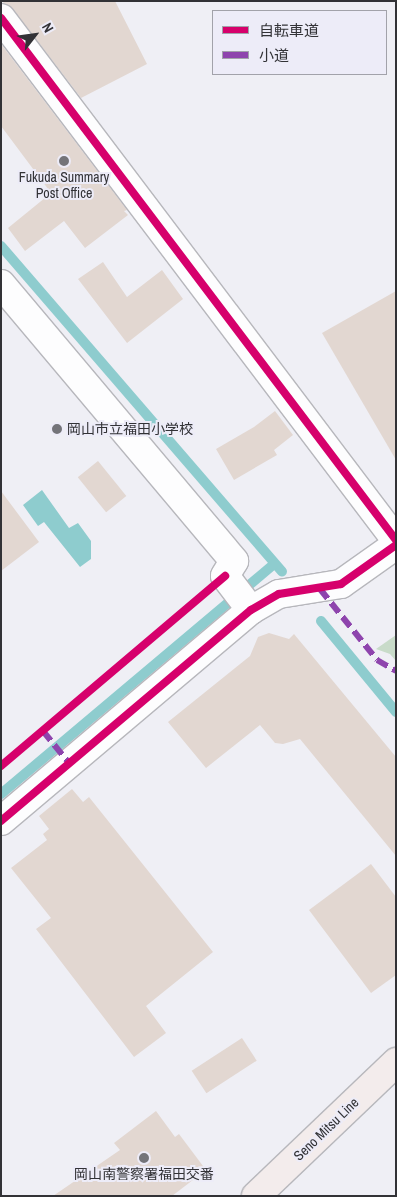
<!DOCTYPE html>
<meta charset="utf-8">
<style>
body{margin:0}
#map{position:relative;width:397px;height:1197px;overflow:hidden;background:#efeff5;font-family:"Archivo Narrow","Noto Sans JP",sans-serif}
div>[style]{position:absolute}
.green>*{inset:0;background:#c8dbc9}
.water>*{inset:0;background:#8eccce}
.stream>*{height:10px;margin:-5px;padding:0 5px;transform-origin:5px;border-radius:5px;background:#8eccce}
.building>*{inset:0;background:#e2d7d1;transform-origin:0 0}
.roads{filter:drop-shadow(1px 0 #b7b7bc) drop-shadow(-1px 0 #b7b7bc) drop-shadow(0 1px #b7b7bc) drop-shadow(0 -1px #b7b7bc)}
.minor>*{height:28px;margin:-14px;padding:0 14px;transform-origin:14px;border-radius:14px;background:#fdfdfe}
.major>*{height:28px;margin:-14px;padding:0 14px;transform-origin:14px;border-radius:14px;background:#f3ecec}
.quiet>*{height:6px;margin-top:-3px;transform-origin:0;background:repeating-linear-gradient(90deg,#8e44ad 0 12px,transparent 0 18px)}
.cycleway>*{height:8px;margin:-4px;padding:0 4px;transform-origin:4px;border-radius:4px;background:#d6006c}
.dots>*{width:14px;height:14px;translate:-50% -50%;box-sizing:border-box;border:2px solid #edecf8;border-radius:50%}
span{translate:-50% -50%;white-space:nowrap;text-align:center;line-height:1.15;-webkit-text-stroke:4px #edecf8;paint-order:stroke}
.poi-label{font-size:14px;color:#323236}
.left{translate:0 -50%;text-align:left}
.street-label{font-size:14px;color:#323236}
.frame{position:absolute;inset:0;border:2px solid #323236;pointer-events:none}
.legend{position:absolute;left:212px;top:10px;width:175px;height:65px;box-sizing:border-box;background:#edecf8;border:1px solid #a2a2aa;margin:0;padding:6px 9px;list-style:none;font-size:15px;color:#323236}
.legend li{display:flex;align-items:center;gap:10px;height:25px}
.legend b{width:25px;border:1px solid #a2a2aa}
.north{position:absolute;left:10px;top:10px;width:50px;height:50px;-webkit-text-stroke:4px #edecf8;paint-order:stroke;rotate:60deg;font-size:14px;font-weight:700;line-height:20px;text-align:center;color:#323236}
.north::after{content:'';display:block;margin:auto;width:18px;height:22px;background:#323236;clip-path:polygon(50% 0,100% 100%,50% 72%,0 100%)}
</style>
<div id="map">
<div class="green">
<i style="clip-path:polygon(396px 635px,396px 661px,390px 654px,376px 649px)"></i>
</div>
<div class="water">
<i style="clip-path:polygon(42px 490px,69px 528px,78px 523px,91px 541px,91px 559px,80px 567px,44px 522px,38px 526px,23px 505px)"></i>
</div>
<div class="stream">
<i style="left:1px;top:246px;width:430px;rotate:49.2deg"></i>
<i style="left:321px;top:621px;width:118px;rotate:50.5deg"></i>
<i style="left:1px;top:794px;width:357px;rotate:-40.1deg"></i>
</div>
<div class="building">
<i style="clip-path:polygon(1px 1px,115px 1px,147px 64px,81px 98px,13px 9px)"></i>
<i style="clip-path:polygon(1px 44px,127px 210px,124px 211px,128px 215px,85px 248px,64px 221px,25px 251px,8px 228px,51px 193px,1px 126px)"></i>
<i style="clip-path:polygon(103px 262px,127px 297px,162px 270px,183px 299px,127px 343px,78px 279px)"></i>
<i style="clip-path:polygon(396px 291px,396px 460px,322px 333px)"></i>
<i style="clip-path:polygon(275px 411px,293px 435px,274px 450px,277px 455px,234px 480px,216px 449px,254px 427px)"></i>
<i style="left:98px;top:461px;width:45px;height:26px;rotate:51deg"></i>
<i style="clip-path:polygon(1px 491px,39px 542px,1px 571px)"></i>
<i style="clip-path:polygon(269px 633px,289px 639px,294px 634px,396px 757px,396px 856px,300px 739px,283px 744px,275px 743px,260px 725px,206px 768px,168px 722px,250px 656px,258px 637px)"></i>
<i style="clip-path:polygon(72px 789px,83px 802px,89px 797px,213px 952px,146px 1006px,166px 1033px,134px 1057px,36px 929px,51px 918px,11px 868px,47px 840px,43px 834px,49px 829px,39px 816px)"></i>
<i style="clip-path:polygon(371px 864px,396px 897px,396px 975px,371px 993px,309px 910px)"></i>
<i style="left:242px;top:1038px;width:27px;height:60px;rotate:57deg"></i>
<i style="clip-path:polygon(156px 1111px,175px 1137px,179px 1134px,206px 1170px,172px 1196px,53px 1196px,120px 1150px,114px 1143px)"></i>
</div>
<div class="roads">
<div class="minor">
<i style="left:1px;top:18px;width:655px;rotate:52.89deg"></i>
<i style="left:1px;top:284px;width:362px;rotate:49.9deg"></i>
<i style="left:234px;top:561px;width:17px;rotate:121deg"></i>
<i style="left:225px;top:576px;width:43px;rotate:52.6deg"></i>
<i style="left:1px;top:821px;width:327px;rotate:-40.2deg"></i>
<i style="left:251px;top:610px;width:32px;rotate:-30deg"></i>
<i style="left:279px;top:594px;width:63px;rotate:-9.2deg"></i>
<i style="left:341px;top:584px;width:67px;rotate:-35.3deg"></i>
</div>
<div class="major">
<i style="left:256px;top:1196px;width:194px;rotate:-43.7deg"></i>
</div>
</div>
<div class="quiet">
<i style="left:320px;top:589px;width:91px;rotate:51.2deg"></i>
<i style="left:377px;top:660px;width:22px;rotate:30deg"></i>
<i style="left:43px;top:731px;width:41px;rotate:50.9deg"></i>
</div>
<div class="cycleway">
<i style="left:1px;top:18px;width:655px;rotate:52.89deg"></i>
<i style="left:1px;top:766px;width:294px;rotate:-40.3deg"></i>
<i style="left:1px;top:821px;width:327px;rotate:-40.2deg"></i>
<i style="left:251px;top:610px;width:32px;rotate:-30deg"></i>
<i style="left:279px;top:594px;width:63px;rotate:-9.2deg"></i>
<i style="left:341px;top:584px;width:67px;rotate:-35.3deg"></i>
</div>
<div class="dots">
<i style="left:64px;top:161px;background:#747479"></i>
<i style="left:57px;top:429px;background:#747479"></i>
<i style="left:144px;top:1158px;background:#747479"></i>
</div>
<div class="poi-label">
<span style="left:64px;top:185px">Fukuda Summary<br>Post Office</span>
<span class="left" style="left:67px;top:429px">岡山市立福田小学校</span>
<span style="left:144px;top:1174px">岡山南警察署福田交番</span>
</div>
<div class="street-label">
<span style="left:326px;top:1129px;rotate:-44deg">Seno Mitsu Line</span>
</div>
<div class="frame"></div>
<ul class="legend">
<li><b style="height:6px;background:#d6006c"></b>自転車道</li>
<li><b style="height:6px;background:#8e44ad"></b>小道</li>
</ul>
<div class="north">N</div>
</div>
